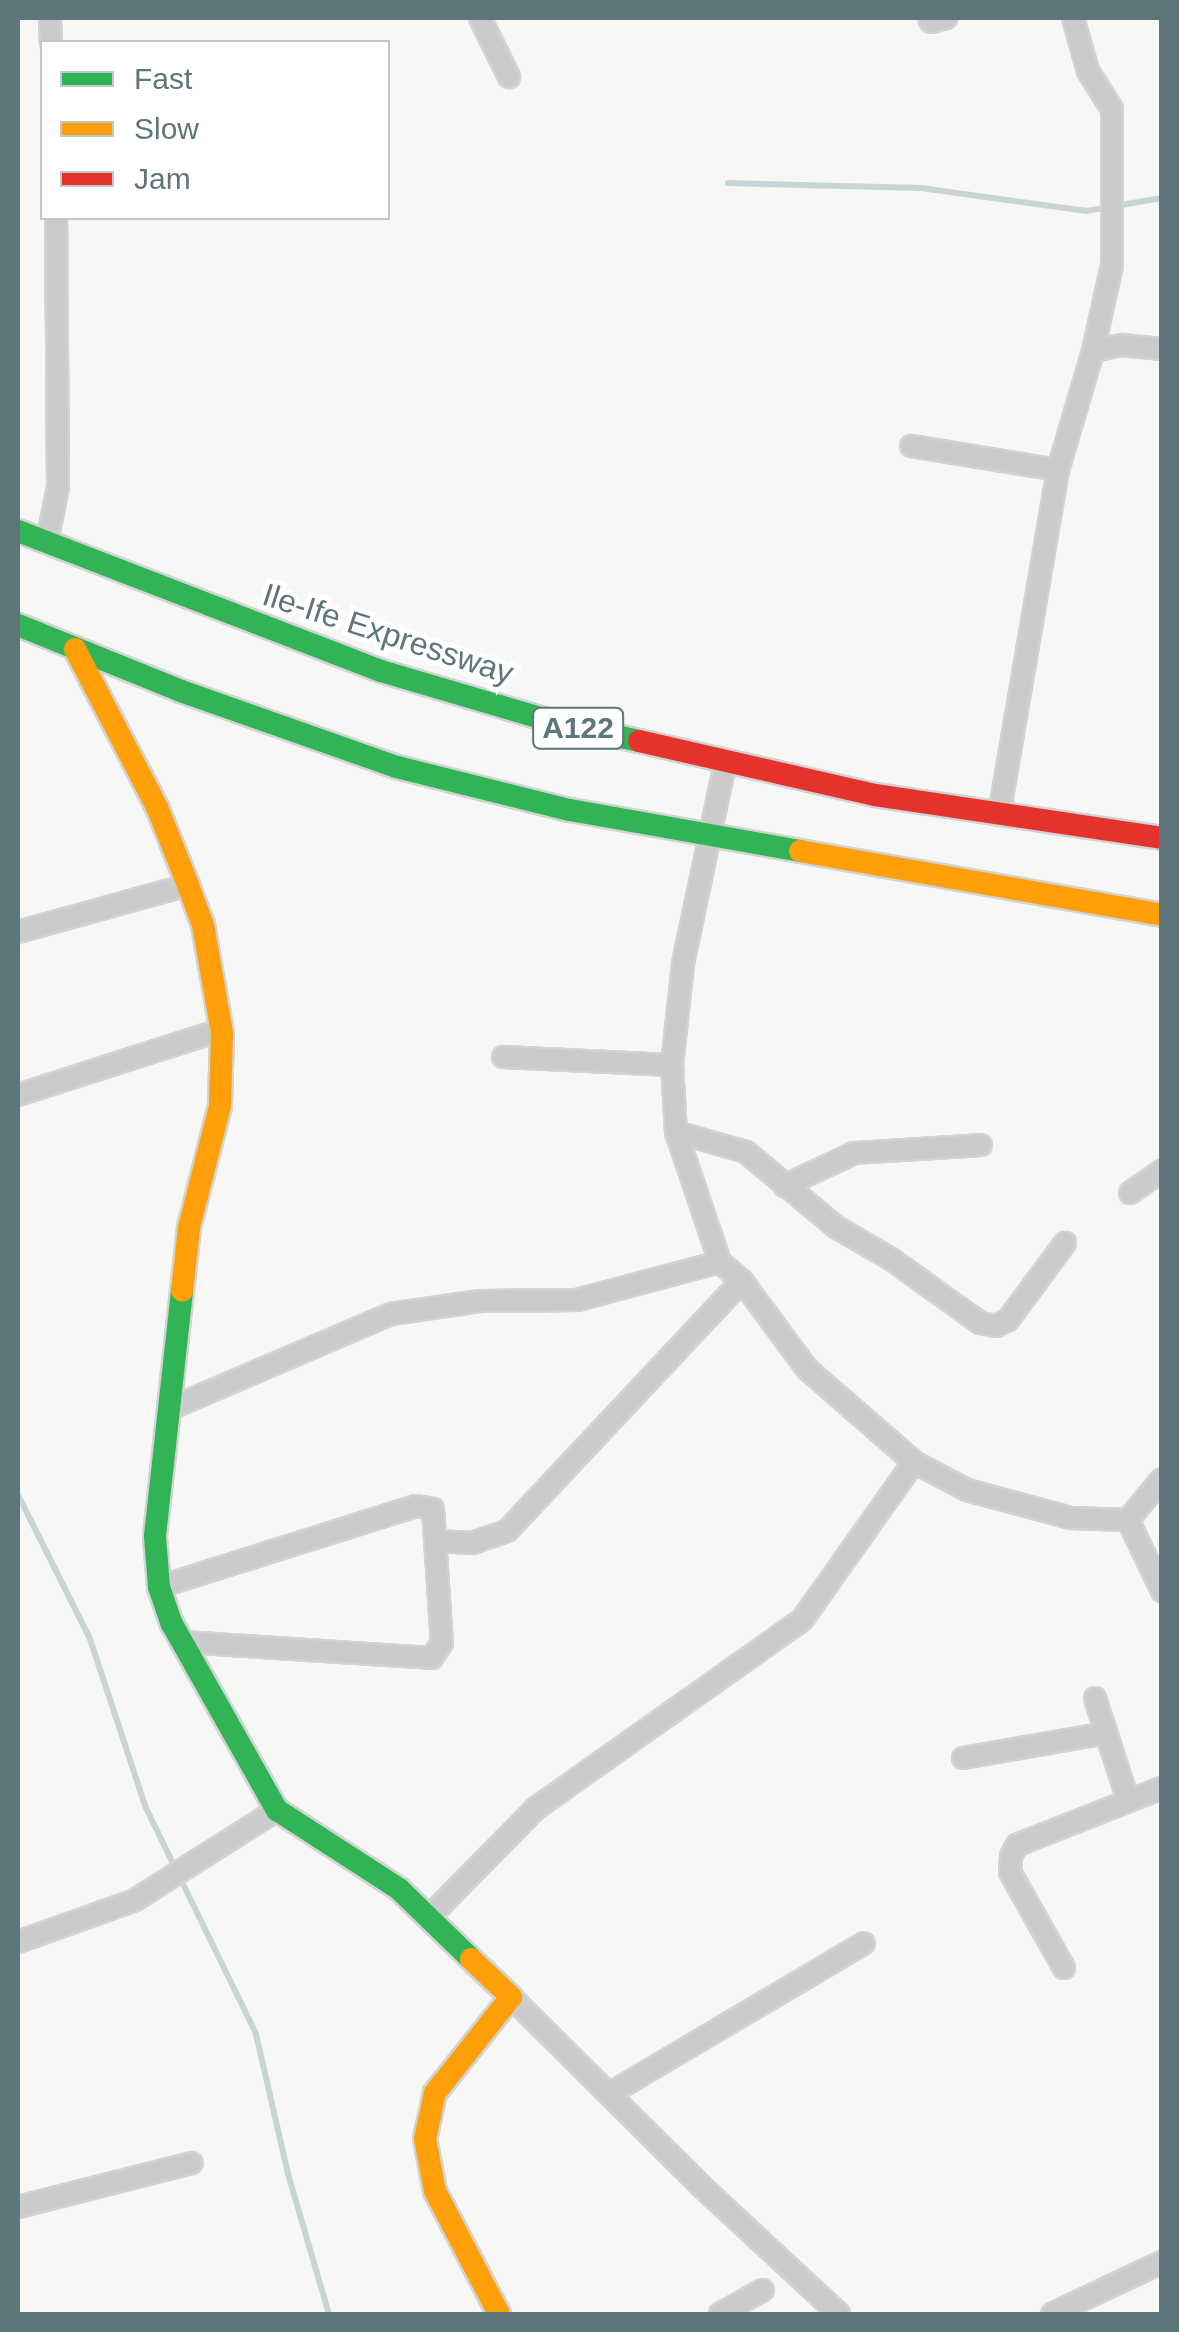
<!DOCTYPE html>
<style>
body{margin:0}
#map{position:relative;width:1179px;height:2332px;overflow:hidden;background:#f7f7f6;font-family:Arial,sans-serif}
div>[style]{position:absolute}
.stream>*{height:6px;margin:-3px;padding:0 3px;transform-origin:3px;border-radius:3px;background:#c9d5d5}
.roads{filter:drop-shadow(2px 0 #d2d3d3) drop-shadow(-2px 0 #d2d3d3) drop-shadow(0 2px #d2d3d3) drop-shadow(0 -2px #d2d3d3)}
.street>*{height:20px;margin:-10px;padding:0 10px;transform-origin:10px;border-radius:10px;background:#cacccc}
.fast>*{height:22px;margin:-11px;padding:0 11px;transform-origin:11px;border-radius:11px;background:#30b455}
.slow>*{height:22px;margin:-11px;padding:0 11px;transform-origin:11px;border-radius:11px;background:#ff9f0a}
.jam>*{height:22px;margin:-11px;padding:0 11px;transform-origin:11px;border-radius:11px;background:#e5322d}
span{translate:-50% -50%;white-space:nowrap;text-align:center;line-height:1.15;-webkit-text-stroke:10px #fff;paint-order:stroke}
.shield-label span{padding:2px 8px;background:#fff;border:2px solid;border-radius:8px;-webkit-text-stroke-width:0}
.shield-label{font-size:30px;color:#5e767b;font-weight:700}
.street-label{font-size:32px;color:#5e767b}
.frame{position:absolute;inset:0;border:20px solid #5e767b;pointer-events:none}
.legend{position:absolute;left:40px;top:40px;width:350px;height:180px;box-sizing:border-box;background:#fff;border:2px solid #bfc8ca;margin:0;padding:12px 18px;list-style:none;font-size:30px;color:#5e767b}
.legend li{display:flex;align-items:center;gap:20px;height:50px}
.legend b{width:50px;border:2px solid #bfc8ca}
</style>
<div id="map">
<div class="stream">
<i style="left:728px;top:183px;width:193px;rotate:1.5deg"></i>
<i style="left:921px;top:188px;width:167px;rotate:7.9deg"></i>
<i style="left:1086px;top:211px;width:77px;rotate:-9.7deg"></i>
<i style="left:18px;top:1495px;width:161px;rotate:63.4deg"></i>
<i style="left:90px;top:1639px;width:178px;rotate:71.7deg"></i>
<i style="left:146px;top:1808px;width:251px;rotate:64deg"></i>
<i style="left:256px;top:2034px;width:144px;rotate:77.1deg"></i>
<i style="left:288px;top:2174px;width:146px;rotate:73.7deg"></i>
</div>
<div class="roads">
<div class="street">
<i style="left:50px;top:18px;width:24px;rotate:88deg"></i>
<i style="left:480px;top:18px;width:66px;rotate:63.8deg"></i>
<i style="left:929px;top:18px;width:4px;rotate:63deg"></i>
<i style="left:931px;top:22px;width:16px;rotate:-15deg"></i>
<i style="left:1093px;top:351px;width:30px;rotate:-12deg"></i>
<i style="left:1122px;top:345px;width:40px;rotate:5.7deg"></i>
<i style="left:911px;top:446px;width:149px;rotate:9.3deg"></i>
<i style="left:47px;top:542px;width:56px;rotate:-78.7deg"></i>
<i style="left:58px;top:487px;width:269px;rotate:-90.4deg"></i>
<i style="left:725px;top:764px;width:204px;rotate:101.9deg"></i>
<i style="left:683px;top:964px;width:102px;rotate:96.2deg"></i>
<i style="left:672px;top:1065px;width:67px;rotate:86.6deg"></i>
<i style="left:676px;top:1132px;width:137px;rotate:71.3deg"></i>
<i style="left:720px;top:1262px;width:29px;rotate:41deg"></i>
<i style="left:742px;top:1281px;width:109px;rotate:53.5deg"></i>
<i style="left:807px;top:1369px;width:142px;rotate:41deg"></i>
<i style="left:914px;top:1462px;width:60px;rotate:27.8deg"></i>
<i style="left:967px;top:1490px;width:108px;rotate:15.1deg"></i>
<i style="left:1071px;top:1518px;width:57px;rotate:2deg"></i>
<i style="left:1128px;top:1520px;width:79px;rotate:64.4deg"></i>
<i style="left:999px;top:815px;width:350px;rotate:-80.3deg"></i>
<i style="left:1058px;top:470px;width:124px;rotate:-73.6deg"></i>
<i style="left:1093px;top:351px;width:88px;rotate:-77.5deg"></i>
<i style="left:1112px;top:265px;width:156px;rotate:-90deg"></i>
<i style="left:1112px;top:109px;width:45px;rotate:-122.3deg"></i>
<i style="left:1088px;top:71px;width:55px;rotate:-105.8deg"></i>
<i style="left:18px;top:932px;width:176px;rotate:-15.5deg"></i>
<i style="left:503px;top:1057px;width:169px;rotate:2.7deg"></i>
<i style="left:18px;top:1095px;width:212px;rotate:-17.8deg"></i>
<i style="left:676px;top:1132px;width:73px;rotate:15.9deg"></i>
<i style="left:746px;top:1152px;width:117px;rotate:39.8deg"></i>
<i style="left:836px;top:1227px;width:64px;rotate:30.2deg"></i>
<i style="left:891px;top:1259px;width:110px;rotate:35.7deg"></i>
<i style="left:980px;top:1323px;width:16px;rotate:11deg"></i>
<i style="left:996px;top:1326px;width:13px;rotate:-27deg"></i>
<i style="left:1008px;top:1320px;width:96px;rotate:-53.5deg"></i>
<i style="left:784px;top:1186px;width:77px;rotate:-25.2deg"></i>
<i style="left:854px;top:1153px;width:127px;rotate:-3.6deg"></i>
<i style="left:1130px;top:1193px;width:39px;rotate:-35deg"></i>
<i style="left:169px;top:1409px;width:241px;rotate:-23.2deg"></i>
<i style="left:391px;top:1314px;width:90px;rotate:-8.3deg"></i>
<i style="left:480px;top:1301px;width:97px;rotate:-0.6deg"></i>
<i style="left:577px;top:1300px;width:148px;rotate:-14.9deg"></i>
<i style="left:1128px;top:1520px;width:53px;rotate:-50.3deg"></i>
<i style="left:435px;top:1541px;width:37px;rotate:3deg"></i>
<i style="left:472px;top:1543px;width:37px;rotate:-19deg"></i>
<i style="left:507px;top:1531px;width:343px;rotate:-46.8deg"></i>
<i style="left:159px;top:1587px;width:269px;rotate:-17.5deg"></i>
<i style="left:416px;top:1506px;width:17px;rotate:10deg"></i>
<i style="left:433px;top:1509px;width:134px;rotate:86.2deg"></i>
<i style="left:442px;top:1643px;width:18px;rotate:124deg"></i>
<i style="left:432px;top:1658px;width:251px;rotate:-176.3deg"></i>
<i style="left:1095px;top:1698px;width:107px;rotate:72.1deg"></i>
<i style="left:963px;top:1758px;width:145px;rotate:-9.9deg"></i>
<i style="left:431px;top:1915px;width:148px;rotate:-45.5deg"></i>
<i style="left:535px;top:1809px;width:327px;rotate:-35.3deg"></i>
<i style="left:802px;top:1620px;width:194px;rotate:-54.7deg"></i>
<i style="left:18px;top:1942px;width:124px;rotate:-19.7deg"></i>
<i style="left:135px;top:1900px;width:168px;rotate:-32.4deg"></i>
<i style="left:1064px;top:1968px;width:110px;rotate:-119.4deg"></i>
<i style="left:1010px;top:1872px;width:16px;rotate:-86deg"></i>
<i style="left:1011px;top:1856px;width:13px;rotate:-61deg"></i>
<i style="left:1017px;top:1845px;width:156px;rotate:-21.5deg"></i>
<i style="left:511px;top:1997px;width:268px;rotate:44.8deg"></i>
<i style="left:701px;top:2186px;width:188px;rotate:42.8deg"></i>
<i style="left:609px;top:2094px;width:296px;rotate:-30.6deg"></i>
<i style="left:18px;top:2207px;width:179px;rotate:-14.2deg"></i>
<i style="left:720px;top:2314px;width:49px;rotate:-29.2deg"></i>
<i style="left:1052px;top:2314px;width:122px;rotate:-25.3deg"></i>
</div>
<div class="fast">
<i style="left:18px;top:531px;width:389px;rotate:21.1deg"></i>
<i style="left:381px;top:671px;width:184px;rotate:16.4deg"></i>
<i style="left:558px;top:723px;width:83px;rotate:12.5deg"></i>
<i style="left:18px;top:625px;width:176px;rotate:22deg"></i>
<i style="left:181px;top:691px;width:229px;rotate:19.4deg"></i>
<i style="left:397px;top:767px;width:178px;rotate:14deg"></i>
<i style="left:570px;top:810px;width:234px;rotate:10.1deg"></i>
<i style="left:182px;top:1291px;width:247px;rotate:96.3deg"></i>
<i style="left:155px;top:1537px;width:50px;rotate:85.4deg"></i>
<i style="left:159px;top:1587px;width:39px;rotate:71deg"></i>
<i style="left:172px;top:1624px;width:214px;rotate:60.6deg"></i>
<i style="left:277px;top:1810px;width:145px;rotate:32.9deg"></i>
<i style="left:399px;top:1889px;width:100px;rotate:44.2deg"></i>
</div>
<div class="slow">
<i style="left:75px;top:649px;width:178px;rotate:62.6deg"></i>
<i style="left:157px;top:807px;width:84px;rotate:68.3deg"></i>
<i style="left:188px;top:885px;width:43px;rotate:69.4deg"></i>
<i style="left:203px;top:925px;width:110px;rotate:80deg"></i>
<i style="left:222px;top:1033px;width:73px;rotate:91.6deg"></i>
<i style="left:220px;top:1106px;width:126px;rotate:104.3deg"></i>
<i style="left:189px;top:1228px;width:63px;rotate:96.3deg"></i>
<i style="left:800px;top:851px;width:368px;rotate:10deg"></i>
<i style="left:471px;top:1959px;width:55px;rotate:43.5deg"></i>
<i style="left:511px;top:1997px;width:122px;rotate:128.4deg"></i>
<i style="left:435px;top:2093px;width:47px;rotate:102.3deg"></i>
<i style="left:425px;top:2139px;width:53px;rotate:79.1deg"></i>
<i style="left:435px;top:2191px;width:139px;rotate:62.5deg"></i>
</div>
<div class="jam">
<i style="left:639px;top:741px;width:242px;rotate:12.9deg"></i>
<i style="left:875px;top:795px;width:290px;rotate:8.5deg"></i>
</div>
</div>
<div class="shield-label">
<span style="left:578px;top:728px">A122</span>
</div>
<div class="street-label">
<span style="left:388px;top:634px;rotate:18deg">Ile-Ife Expressway</span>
</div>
<div class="frame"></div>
<ul class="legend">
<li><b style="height:12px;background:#30b455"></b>Fast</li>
<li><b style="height:12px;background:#ff9f0a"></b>Slow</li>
<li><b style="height:12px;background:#e5322d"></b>Jam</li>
</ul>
</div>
